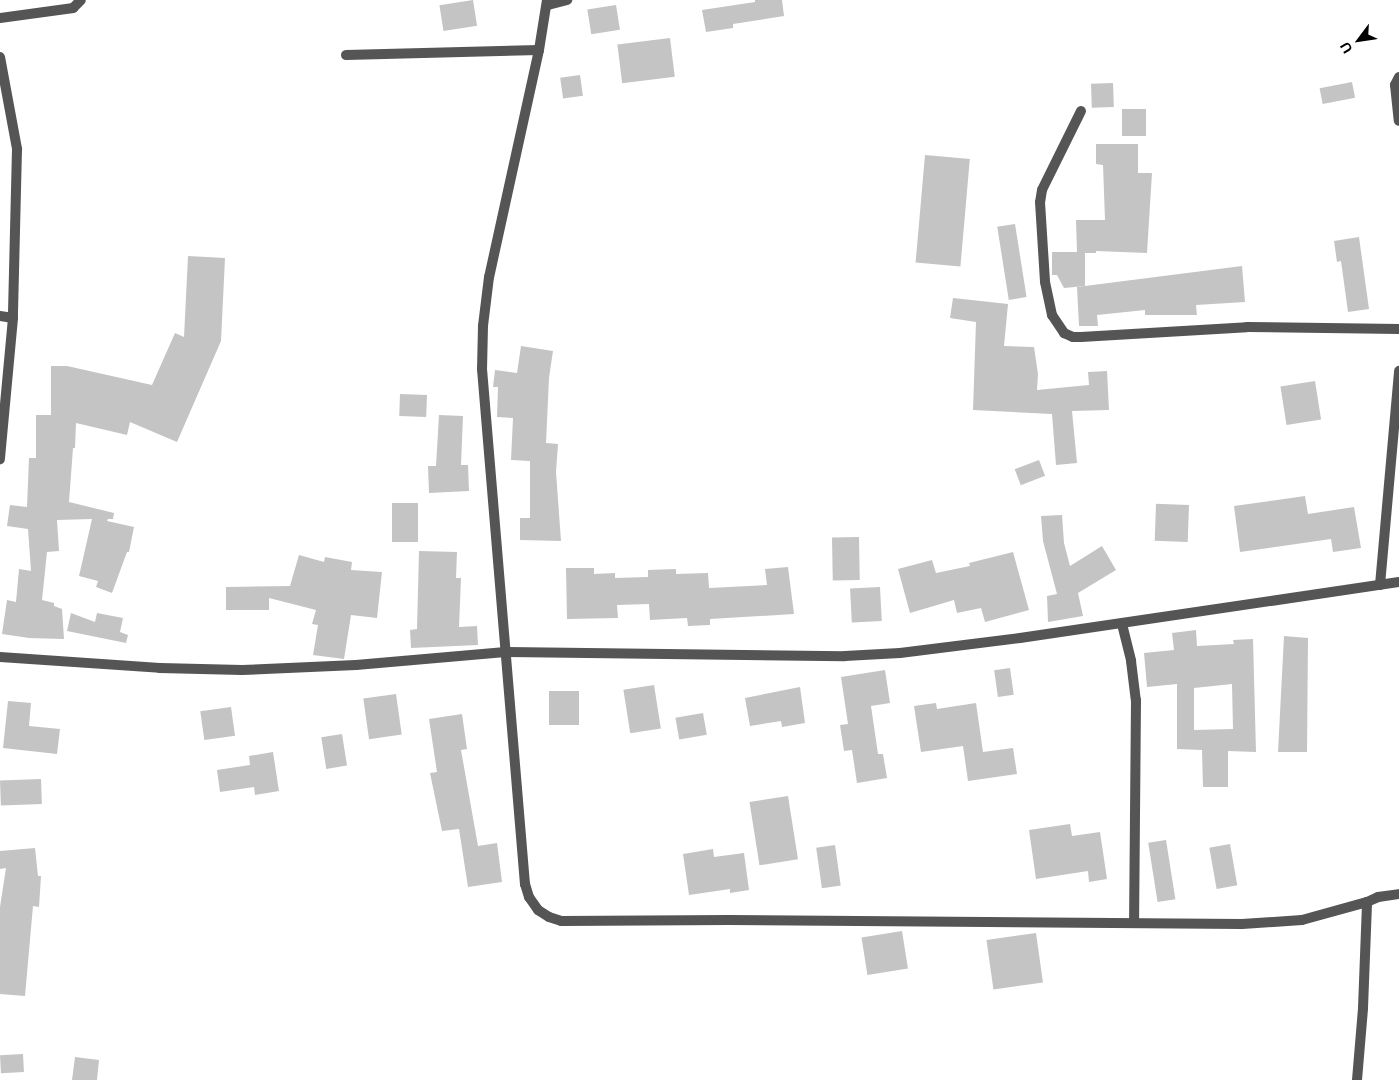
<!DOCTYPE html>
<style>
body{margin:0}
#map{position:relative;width:1399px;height:1080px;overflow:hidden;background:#fff;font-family:Helvetica,sans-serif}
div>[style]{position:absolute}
.building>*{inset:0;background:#c4c4c4;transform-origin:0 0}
.minor>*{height:10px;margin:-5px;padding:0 5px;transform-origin:5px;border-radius:5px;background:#555}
span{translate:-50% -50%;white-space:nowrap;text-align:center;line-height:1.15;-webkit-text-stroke:4px #fff;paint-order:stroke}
.north{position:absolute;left:1334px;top:15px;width:50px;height:50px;-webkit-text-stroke:4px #fff;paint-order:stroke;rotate:239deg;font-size:14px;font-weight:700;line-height:20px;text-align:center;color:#000}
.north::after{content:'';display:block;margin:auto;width:18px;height:22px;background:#000;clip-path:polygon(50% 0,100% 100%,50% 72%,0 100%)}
</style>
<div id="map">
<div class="building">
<i style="left:473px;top:0;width:26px;height:34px;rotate:81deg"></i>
<i style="clip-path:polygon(755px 0,782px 0,784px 16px,733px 24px,733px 28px,706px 32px,702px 10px,755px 2px)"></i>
<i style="left:616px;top:5px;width:25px;height:29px;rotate:81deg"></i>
<i style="left:670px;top:38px;width:39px;height:53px;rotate:83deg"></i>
<i style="left:580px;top:75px;width:21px;height:20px;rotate:82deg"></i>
<i style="left:1352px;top:82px;width:16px;height:33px;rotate:79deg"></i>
<i style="left:1113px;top:83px;width:24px;height:22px;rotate:88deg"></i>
<i style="left:1146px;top:109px;width:27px;height:24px;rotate:90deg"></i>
<i style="clip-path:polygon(1096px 144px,1138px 144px,1138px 173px,1152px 173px,1147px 253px,1096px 251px,1096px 253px,1085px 253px,1085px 286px,1064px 288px,1057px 275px,1052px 275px,1052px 252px,1077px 252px,1076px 220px,1105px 220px,1103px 165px,1096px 164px)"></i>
<i style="left:925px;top:155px;width:45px;height:108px;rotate:5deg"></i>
<i style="left:1015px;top:224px;width:74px;height:18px;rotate:81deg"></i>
<i style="clip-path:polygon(1359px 237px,1369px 309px,1348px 312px,1341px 261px,1337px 262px,1334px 241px)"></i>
<i style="clip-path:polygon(188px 256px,225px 258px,221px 341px,177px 442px,130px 422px,127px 435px,76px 423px,75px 448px,73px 448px,69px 502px,114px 513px,113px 519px,108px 519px,107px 521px,134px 527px,129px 552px,127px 552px,112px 593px,96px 587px,98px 581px,79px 576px,92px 519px,57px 520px,59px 551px,47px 552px,42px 600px,54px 603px,54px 606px,62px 609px,64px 639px,29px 638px,2px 634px,7px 600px,16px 602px,19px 569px,31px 571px,28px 529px,7px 526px,10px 505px,27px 507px,29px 458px,36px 458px,36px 415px,51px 415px,51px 366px,67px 366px,152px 385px,175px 333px,184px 337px)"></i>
<i style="clip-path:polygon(1242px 266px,1245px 302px,1196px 305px,1197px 315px,1145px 315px,1145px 310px,1097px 315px,1098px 326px,1079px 326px,1077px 287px)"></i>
<i style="clip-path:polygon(953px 298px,1008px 304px,1004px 346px,1034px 347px,1038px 374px,1037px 390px,1089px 385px,1088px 372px,1107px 371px,1109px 410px,1072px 411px,1077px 463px,1056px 465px,1052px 414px,973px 410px,976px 322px,950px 318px)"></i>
<i style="clip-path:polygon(521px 346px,553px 351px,549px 378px,546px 443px,558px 444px,556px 472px,561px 541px,520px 540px,520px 518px,530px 518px,530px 461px,511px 460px,513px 418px,497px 417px,498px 387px,493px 387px,495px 370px,517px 373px)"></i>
<i style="left:1315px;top:381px;width:39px;height:35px;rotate:81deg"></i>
<i style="left:400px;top:394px;width:27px;height:22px;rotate:2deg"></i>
<i style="clip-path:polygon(439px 415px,463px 416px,461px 465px,468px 465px,469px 491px,429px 493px,428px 466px,436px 466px)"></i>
<i style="left:1039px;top:460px;width:17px;height:26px;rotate:69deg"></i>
<i style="clip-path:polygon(1305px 496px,1308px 514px,1354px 507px,1361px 548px,1333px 552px,1331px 539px,1240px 552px,1234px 506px)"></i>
<i style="left:392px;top:503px;width:26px;height:39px"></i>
<i style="left:1189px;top:505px;width:37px;height:33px;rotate:92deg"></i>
<i style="clip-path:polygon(1062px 515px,1064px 543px,1070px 566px,1102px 546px,1116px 570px,1078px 593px,1083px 616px,1048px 622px,1047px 596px,1057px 594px,1043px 541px,1041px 516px)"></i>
<i style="left:859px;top:537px;width:43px;height:27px;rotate:89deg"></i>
<i style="clip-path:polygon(419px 551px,457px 552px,456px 578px,461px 578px,459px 627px,477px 626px,478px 645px,411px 648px,410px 630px,417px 629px)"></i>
<i style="clip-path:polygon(1013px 552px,1029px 610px,985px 622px,981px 608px,957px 613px,954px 600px,910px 613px,898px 569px,932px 560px,936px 573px,970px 566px,969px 563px)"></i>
<i style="clip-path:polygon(299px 555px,324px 562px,325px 557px,352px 562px,351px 570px,382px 572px,377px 618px,351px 615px,344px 659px,313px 655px,318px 625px,312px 624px,316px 610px,269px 598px,269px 610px,226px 610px,226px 587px,290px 586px)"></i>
<i style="clip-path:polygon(788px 567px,794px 614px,710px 619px,710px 625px,688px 626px,687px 618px,650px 620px,649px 604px,617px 605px,618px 618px,567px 619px,566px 568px,594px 568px,594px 574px,615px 573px,615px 578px,648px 577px,648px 570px,676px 569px,676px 574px,708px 573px,709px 588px,767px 585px,765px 569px)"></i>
<i style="left:880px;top:587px;width:34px;height:30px;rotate:87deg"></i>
<i style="clip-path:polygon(71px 613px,95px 622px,97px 613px,123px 618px,120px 632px,128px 635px,126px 643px,67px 631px)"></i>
<i style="clip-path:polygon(evenodd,1196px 630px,1197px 646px,1234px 644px,1233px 640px,1253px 639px,1256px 752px,1228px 751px,1228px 787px,1203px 787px,1202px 750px,1177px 749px,1177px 684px,1147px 687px,1144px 653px,1174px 650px,1172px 633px,1196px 630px,1232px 684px,1233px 729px,1194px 730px,1194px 688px,1232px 684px)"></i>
<i style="clip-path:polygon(1284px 636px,1308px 638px,1307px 752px,1278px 752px)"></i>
<i style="left:1010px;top:668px;width:27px;height:16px;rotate:82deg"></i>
<i style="clip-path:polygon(885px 670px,890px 703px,871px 706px,878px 754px,883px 754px,887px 778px,857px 783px,852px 750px,844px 751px,840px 725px,848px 724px,841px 677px)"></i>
<i style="left:654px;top:685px;width:44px;height:31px;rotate:81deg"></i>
<i style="clip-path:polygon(800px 687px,805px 723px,782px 727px,781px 721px,750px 726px,745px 698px)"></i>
<i style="left:549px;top:691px;width:30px;height:34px"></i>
<i style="left:396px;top:694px;width:41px;height:33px;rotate:82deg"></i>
<i style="clip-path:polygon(8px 701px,31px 703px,29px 726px,60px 729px,57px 754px,3px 748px)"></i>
<i style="clip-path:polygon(936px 703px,937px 709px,976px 703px,983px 752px,1013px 748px,1017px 774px,968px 781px,963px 746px,921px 752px,914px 706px)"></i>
<i style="left:231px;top:707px;width:29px;height:31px;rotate:82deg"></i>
<i style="left:703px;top:713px;width:22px;height:28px;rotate:80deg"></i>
<i style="clip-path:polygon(462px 714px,467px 749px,461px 750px,478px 846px,497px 843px,502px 882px,468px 887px,459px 829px,442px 831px,430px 773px,437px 772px,429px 719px)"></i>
<i style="left:342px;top:734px;width:32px;height:21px;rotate:81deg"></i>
<i style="clip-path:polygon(273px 752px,279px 791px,255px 795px,254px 787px,220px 792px,217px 770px,250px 765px,249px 756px)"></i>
<i style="left:41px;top:779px;width:25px;height:41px;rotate:88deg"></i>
<i style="left:788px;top:796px;width:64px;height:39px;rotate:81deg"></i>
<i style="clip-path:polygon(1070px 824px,1072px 836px,1100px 832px,1107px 879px,1089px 882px,1088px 871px,1036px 879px,1029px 830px)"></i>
<i style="left:1166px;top:840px;width:60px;height:18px;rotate:81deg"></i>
<i style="left:1230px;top:844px;width:42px;height:21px;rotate:80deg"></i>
<i style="left:835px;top:845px;width:41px;height:19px;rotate:82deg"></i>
<i style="clip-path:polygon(35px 848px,38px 876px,41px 876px,39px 907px,33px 906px,25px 996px,0 994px,0 907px,6px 868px,0 869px,0 851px)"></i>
<i style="clip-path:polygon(713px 849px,714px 857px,744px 853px,749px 890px,730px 893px,730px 889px,689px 895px,683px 854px)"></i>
<i style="left:902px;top:931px;width:38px;height:41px;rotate:81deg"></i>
<i style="left:1036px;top:933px;width:50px;height:50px;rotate:82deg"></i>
<i style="left:23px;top:1054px;width:18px;height:23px;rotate:87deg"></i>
<i style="clip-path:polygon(75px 1057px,99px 1060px,97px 1080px,72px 1080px)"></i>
</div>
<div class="minor">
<i style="left:547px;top:0;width:51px;rotate:99.1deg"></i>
<i style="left:539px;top:50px;width:232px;rotate:102.4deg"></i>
<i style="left:489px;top:277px;width:49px;rotate:97deg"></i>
<i style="left:483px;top:326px;width:43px;rotate:91.3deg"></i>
<i style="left:482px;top:369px;width:517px;rotate:85.23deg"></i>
<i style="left:525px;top:884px;width:14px;rotate:73deg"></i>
<i style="left:529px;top:897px;width:16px;rotate:55deg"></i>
<i style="left:538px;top:910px;width:13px;rotate:32deg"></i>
<i style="left:549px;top:917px;width:13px;rotate:18deg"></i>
<i style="left:561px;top:921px;width:168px;rotate:-0.3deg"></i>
<i style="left:729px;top:920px;width:513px;rotate:0.45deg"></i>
<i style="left:1242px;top:924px;width:60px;rotate:-3.8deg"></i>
<i style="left:1302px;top:920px;width:67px;rotate:-15.5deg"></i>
<i style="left:1367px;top:902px;width:12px;rotate:-24deg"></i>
<i style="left:1378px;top:897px;width:21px;rotate:-8deg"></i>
<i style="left:548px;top:5px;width:20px;rotate:-15deg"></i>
<i style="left:0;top:18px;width:74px;rotate:-7.8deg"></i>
<i style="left:73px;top:8px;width:11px;rotate:-45deg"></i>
<i style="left:346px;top:55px;width:193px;rotate:-1.5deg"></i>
<i style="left:0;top:57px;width:94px;rotate:79.5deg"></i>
<i style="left:17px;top:149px;width:169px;rotate:91.4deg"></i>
<i style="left:13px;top:318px;width:142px;rotate:95.3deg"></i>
<i style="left:1399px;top:77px;width:9px;rotate:117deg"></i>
<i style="left:1395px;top:85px;width:36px;rotate:84deg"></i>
<i style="left:1081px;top:111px;width:88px;rotate:116.3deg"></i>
<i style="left:1042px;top:190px;width:12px;rotate:99deg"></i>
<i style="left:1040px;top:202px;width:80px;rotate:86.4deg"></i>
<i style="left:1045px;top:282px;width:34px;rotate:78deg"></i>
<i style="left:1052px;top:315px;width:22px;rotate:56deg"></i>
<i style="left:1064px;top:333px;width:10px;rotate:24deg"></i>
<i style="left:1073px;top:337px;width:8px"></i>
<i style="left:1081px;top:337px;width:166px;rotate:-3.4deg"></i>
<i style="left:1247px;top:327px;width:152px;rotate:0.8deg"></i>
<i style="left:0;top:316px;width:13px;rotate:9deg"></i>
<i style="left:1380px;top:585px;width:215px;rotate:-84.9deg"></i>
<i style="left:1122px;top:624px;width:38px;rotate:76deg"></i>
<i style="left:1131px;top:661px;width:39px;rotate:83deg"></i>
<i style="left:1136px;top:700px;width:223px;rotate:90.5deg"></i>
<i style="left:0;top:657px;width:160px;rotate:3.9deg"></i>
<i style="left:160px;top:668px;width:82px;rotate:1.4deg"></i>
<i style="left:242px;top:670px;width:114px;rotate:-2.5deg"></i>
<i style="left:356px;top:665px;width:150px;rotate:-5deg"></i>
<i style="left:505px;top:652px;width:340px;rotate:0.7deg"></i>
<i style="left:845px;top:656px;width:55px;rotate:-3.1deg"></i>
<i style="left:900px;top:653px;width:121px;rotate:-7.1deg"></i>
<i style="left:1020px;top:638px;width:383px;rotate:-8.4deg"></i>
<i style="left:1357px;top:1080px;width:72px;rotate:-85.2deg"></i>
<i style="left:1363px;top:1008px;width:106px;rotate:-87.8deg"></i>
</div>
<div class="north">U</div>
</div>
